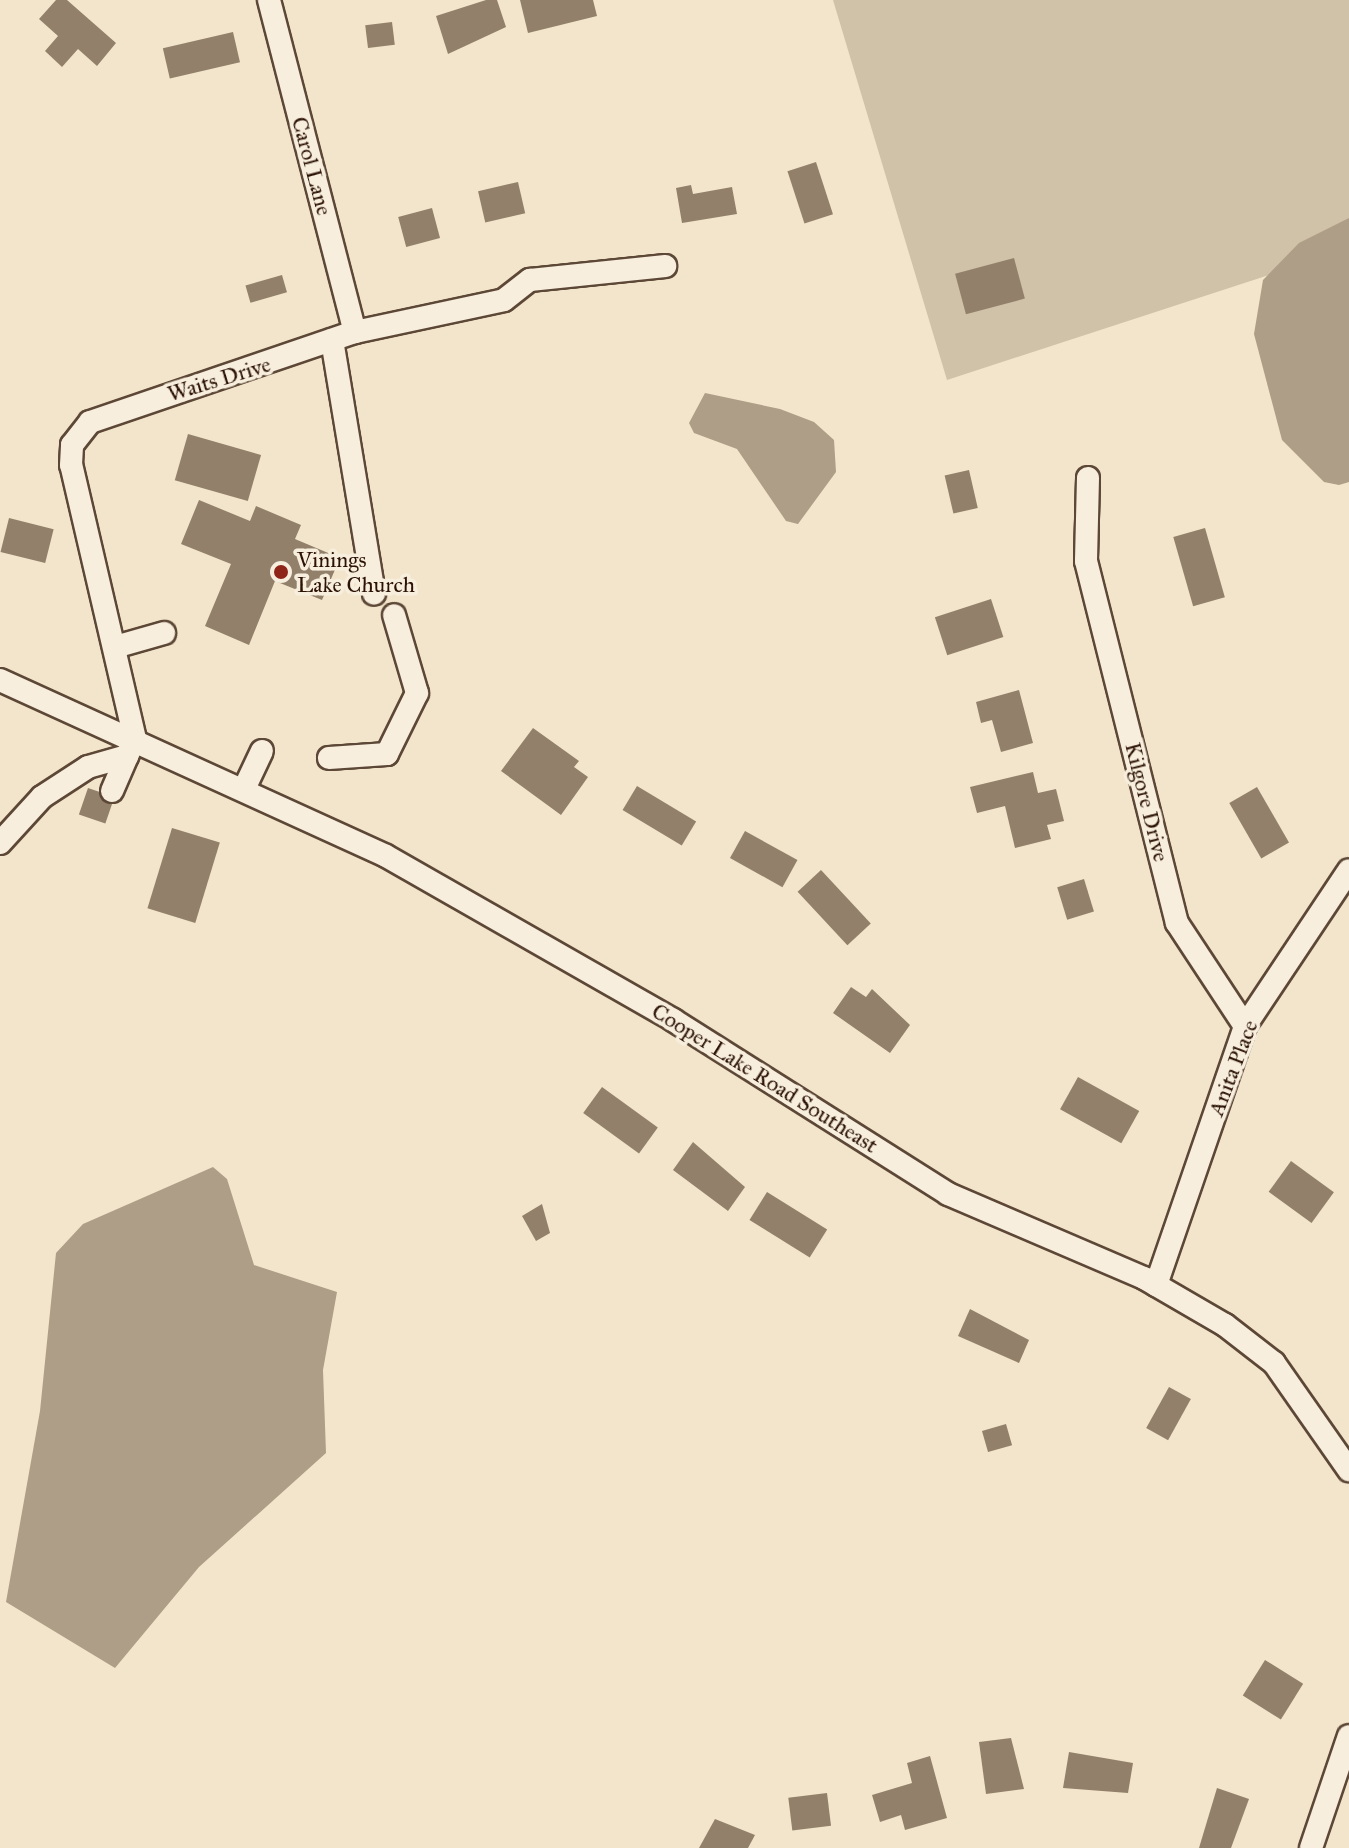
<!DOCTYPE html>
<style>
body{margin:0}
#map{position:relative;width:1349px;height:1848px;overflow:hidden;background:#f2e5cb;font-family:"IM FELL Great Primer",serif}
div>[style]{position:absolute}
.green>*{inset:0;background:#d0c1a9}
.water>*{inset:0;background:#ae9d87}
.building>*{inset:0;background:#92806b;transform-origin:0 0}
.roads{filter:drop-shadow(2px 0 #5d4736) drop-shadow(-2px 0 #5d4736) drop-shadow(0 2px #5d4736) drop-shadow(0 -2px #5d4736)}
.minor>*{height:22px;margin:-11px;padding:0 11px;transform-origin:11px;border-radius:11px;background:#f7eedd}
.dots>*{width:22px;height:22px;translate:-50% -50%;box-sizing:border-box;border:4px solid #f7eedd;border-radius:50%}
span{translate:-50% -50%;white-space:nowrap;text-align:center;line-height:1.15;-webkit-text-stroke:7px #f7eedd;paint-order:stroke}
.street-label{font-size:22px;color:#2b1204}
.poi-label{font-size:22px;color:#2b1204}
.left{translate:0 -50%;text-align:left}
</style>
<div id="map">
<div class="green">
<i style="clip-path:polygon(833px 0,1349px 0,1349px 249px,947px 380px)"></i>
</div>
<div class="water">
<i style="clip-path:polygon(1349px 218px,1349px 482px,1339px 485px,1324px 482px,1282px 440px,1254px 334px,1263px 280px,1299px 243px)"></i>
<i style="clip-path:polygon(705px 393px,780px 409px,814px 422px,834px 440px,836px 472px,798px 524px,786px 521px,737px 449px,694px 433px,689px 423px)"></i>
<i style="clip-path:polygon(213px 1167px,227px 1179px,254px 1265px,337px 1292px,323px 1370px,326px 1453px,199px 1567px,115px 1668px,6px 1602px,40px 1411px,56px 1253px,83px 1224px)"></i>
</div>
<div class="building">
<i style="clip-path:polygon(56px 0,67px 0,116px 43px,97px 66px,78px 49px,62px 67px,45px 51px,58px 36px,39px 19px)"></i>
<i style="clip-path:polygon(486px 0,497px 0,506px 27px,448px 54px,436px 16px)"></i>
<i style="clip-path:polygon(520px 0,593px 0,597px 16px,528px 33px)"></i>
<i style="left:392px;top:22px;width:23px;height:27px;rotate:83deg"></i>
<i style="left:233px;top:32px;width:31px;height:72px;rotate:77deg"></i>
<i style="left:816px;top:162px;width:55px;height:30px;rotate:72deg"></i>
<i style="left:518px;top:182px;width:32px;height:41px;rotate:77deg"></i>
<i style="clip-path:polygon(691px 185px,693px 194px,732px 187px,737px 214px,682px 223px,676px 188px)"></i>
<i style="left:432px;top:208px;width:31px;height:35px;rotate:75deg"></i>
<i style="left:1014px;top:258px;width:42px;height:61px;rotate:75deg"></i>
<i style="left:282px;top:275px;width:18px;height:38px;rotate:74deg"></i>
<i style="left:188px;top:434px;width:76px;height:48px;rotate:16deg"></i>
<i style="left:969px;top:470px;width:39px;height:25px;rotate:77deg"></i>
<i style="clip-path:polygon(199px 500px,250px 521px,256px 506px,301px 525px,295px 539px,340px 558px,322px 600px,275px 581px,249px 645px,205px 626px,231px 564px,181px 544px)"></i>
<i style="left:9px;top:518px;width:46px;height:35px;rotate:14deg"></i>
<i style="left:1205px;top:528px;width:72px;height:33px;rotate:74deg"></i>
<i style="left:991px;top:599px;width:40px;height:59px;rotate:72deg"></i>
<i style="clip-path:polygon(1019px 690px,1033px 743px,1001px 752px,992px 720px,981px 723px,976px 702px)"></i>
<i style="clip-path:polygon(533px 728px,579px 761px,574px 767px,588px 777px,561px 815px,501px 771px)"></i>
<i style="clip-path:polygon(1033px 772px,1038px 793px,1056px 789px,1064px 821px,1047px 825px,1051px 839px,1015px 848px,1005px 806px,977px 813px,970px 787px)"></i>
<i style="left:637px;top:786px;width:69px;height:28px;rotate:31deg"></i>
<i style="left:1257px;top:787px;width:64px;height:32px;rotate:60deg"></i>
<i style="left:88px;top:788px;width:28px;height:28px;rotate:19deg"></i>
<i style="left:172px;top:828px;width:50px;height:84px;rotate:17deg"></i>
<i style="left:745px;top:831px;width:60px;height:31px;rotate:29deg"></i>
<i style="left:821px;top:870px;width:73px;height:32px;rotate:47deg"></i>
<i style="left:1084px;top:879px;width:34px;height:28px;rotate:73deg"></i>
<i style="clip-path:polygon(851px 987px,866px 997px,872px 989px,910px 1025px,890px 1053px,833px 1013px)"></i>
<i style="left:1078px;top:1077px;width:70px;height:37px;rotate:29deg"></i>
<i style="left:602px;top:1087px;width:69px;height:32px;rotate:36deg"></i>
<i style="clip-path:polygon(693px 1142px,745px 1187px,728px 1211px,673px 1170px)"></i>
<i style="left:1291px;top:1161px;width:53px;height:38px;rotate:36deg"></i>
<i style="left:767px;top:1192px;width:71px;height:33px;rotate:32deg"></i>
<i style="clip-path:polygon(542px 1204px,550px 1233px,536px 1241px,522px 1216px)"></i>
<i style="clip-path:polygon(970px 1309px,1029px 1340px,1019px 1363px,958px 1336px)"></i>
<i style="left:1169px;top:1387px;width:25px;height:47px;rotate:29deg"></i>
<i style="left:1006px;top:1424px;width:22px;height:25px;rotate:74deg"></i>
<i style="left:1265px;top:1660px;width:45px;height:42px;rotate:32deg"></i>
<i style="clip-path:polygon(1011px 1738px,1024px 1789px,986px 1794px,979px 1742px)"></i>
<i style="clip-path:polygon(1069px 1752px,1133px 1763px,1128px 1793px,1063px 1788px)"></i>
<i style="clip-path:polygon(930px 1756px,947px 1818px,905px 1830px,901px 1815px,880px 1822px,872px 1795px,912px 1783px,907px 1763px)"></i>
<i style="clip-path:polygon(1217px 1788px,1249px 1799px,1231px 1848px,1199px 1848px)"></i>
<i style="left:827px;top:1793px;width:33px;height:39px;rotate:83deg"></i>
<i style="clip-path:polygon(715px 1819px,755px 1835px,748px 1848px,699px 1848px)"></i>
</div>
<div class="roads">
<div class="minor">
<i style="left:269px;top:0;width:343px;rotate:75.5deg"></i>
<i style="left:332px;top:340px;width:257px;rotate:80.6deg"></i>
<i style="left:1088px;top:478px;width:83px;rotate:91.4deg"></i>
<i style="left:1086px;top:561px;width:373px;rotate:75.9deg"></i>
<i style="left:1177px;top:923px;width:123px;rotate:56.6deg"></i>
<i style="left:115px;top:647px;width:51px;rotate:-15.9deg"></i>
<i style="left:0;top:680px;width:424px;rotate:24.5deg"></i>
<i style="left:386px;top:856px;width:331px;rotate:29.7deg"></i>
<i style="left:673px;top:1020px;width:325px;rotate:32.3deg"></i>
<i style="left:948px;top:1194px;width:213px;rotate:23.2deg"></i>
<i style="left:1144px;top:1278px;width:94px;rotate:30.1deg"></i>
<i style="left:1225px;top:1325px;width:62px;rotate:37.8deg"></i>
<i style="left:1274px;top:1363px;width:131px;rotate:55deg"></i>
<i style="left:135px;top:739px;width:281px;rotate:-103.1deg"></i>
<i style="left:71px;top:465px;width:20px;rotate:-87deg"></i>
<i style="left:72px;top:445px;width:29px;rotate:-52deg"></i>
<i style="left:90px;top:422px;width:280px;rotate:-18.8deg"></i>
<i style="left:355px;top:332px;width:152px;rotate:-12.1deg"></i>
<i style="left:504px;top:300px;width:33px;rotate:-38deg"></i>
<i style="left:530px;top:280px;width:136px;rotate:-5.9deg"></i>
<i style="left:329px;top:758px;width:58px;rotate:-3.9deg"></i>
<i style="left:387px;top:754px;width:68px;rotate:-63.8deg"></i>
<i style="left:417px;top:693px;width:81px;rotate:-106.4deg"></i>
<i style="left:244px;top:789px;width:42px;rotate:-64.7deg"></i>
<i style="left:112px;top:791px;width:48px;rotate:-66.6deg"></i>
<i style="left:0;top:843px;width:62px;rotate:-47.6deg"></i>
<i style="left:42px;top:797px;width:55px;rotate:-33.1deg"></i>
<i style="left:88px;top:767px;width:41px;rotate:-15.8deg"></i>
<i style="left:1156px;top:1285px;width:274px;rotate:-71deg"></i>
<i style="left:1245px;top:1026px;width:187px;rotate:-56.3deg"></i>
<i style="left:1311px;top:1848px;width:118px;rotate:-71.3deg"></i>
</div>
</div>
<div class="dots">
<i style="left:281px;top:572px;background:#8f2418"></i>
</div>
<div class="street-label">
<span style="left:312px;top:166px;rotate:75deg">Carol Lane</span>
<span style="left:219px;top:379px;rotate:-17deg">Waits Drive</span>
<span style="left:1147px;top:802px;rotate:76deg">Kilgore Drive</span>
<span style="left:1233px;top:1068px;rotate:-69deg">Anita Place</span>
<span style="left:765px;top:1078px;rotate:32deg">Cooper Lake Road Southeast</span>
</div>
<div class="poi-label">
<span class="left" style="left:297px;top:572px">Vinings<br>Lake Church</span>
</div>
</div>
